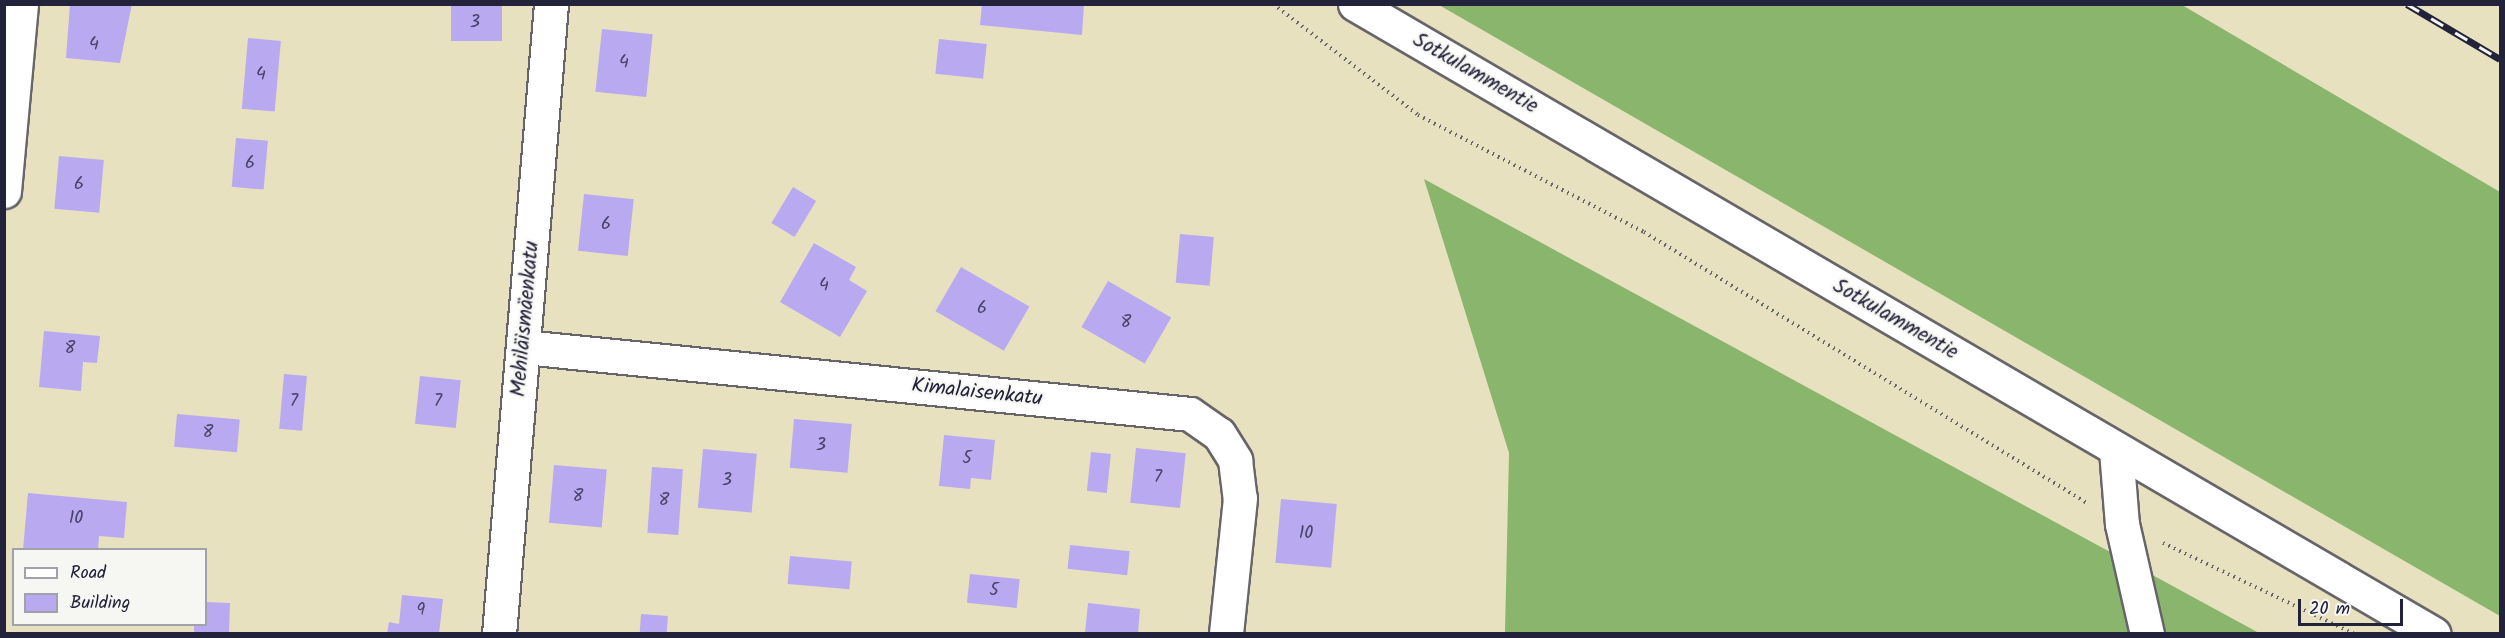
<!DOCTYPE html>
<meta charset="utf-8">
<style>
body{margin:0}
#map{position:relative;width:2505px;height:638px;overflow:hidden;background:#e8e1c0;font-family:Kalam,sans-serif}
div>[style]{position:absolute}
.forest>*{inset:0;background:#89b56c}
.building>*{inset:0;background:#b9a9f1;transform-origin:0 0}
.path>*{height:4px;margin-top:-2px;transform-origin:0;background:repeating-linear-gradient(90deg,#67656a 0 1.5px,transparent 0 6px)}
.roads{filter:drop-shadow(2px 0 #67656a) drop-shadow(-2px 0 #67656a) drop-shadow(0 2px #67656a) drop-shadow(0 -2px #67656a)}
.minor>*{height:33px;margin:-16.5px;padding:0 16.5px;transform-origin:16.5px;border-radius:16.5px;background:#fff}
.rail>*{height:7px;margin-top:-3.5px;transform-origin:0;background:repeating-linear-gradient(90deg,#f6f6f2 0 14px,#22223b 0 28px);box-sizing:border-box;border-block:2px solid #22223b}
span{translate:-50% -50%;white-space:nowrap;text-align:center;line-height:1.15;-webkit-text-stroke:4.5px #f6f6f2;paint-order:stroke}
.number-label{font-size:18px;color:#484468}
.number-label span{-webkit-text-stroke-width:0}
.street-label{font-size:21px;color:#22223b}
.frame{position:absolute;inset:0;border:6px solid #22223b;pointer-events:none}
.legend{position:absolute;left:12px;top:548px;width:195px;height:78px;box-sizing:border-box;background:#f6f6f2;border:2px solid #a1a1a9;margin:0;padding:8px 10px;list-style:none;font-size:18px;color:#22223b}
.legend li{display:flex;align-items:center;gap:12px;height:30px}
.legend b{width:30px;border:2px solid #a1a1a9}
.scale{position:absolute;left:2298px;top:599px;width:105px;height:27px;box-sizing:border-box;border:3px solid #22223b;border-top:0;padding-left:8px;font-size:18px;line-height:21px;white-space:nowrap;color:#22223b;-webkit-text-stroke:4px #f6f6f2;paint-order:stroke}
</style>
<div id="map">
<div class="forest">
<i style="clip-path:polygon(1439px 5px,2182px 5px,2500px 192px,2500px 616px)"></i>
<i style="clip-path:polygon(1424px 179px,2259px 633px,1505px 633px,1509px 453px)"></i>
</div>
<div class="building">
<i style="clip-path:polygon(70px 4px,132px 4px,120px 63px,66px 58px)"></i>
<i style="left:451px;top:4px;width:51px;height:37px"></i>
<i style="clip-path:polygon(982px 4px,1084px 4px,1082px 35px,980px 25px)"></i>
<i style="left:602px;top:29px;width:51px;height:63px;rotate:6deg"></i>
<i style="left:248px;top:38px;width:33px;height:71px;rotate:5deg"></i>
<i style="left:939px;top:39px;width:48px;height:35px;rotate:6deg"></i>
<i style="left:236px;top:138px;width:32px;height:49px;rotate:5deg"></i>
<i style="left:59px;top:156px;width:45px;height:53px;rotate:5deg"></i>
<i style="left:793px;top:187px;width:27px;height:42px;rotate:31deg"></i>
<i style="left:584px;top:194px;width:50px;height:57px;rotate:6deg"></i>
<i style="left:1180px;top:234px;width:34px;height:49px;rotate:5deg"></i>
<i style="clip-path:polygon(814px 243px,856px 267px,849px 280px,867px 291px,840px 337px,780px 302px)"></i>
<i style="left:961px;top:267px;width:79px;height:51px;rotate:30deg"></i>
<i style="left:1108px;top:281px;width:73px;height:53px;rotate:30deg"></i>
<i style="clip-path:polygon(44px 331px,100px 336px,97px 363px,83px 362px,81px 391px,39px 387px)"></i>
<i style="left:284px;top:374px;width:23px;height:55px;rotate:5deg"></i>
<i style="left:420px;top:376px;width:41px;height:48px;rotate:6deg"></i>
<i style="left:177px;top:414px;width:63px;height:33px;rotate:5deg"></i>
<i style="left:794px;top:419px;width:58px;height:49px;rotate:5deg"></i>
<i style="clip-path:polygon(944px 435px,995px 440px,991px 480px,971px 478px,970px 489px,939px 486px)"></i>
<i style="left:1136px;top:448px;width:50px;height:55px;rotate:6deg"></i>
<i style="left:703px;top:449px;width:54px;height:59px;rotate:5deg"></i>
<i style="left:1091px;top:452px;width:20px;height:39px;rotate:6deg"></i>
<i style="left:554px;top:465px;width:53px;height:58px;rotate:5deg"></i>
<i style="left:652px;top:467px;width:31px;height:66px;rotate:4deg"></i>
<i style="clip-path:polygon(28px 493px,127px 502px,124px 538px,99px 536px,98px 550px,23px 550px)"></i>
<i style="left:1281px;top:499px;width:56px;height:64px;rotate:5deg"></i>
<i style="left:1070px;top:545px;width:60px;height:24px;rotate:6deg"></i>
<i style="left:790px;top:556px;width:62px;height:28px;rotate:5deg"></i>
<i style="left:970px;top:574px;width:50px;height:29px;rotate:6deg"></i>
<i style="clip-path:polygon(402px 595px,443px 599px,439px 634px,387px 634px,389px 622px,399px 624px)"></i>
<i style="clip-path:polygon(206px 602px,230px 603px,229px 634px,194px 634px,194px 624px,206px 624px)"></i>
<i style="clip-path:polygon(1088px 603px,1140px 609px,1138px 634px,1085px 633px)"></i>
<i style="left:641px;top:614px;width:27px;height:20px;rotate:4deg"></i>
</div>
<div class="path">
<i style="left:1273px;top:4px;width:183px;rotate:37.4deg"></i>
<i style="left:1418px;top:115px;width:254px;rotate:27.4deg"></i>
<i style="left:1644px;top:232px;width:519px;rotate:31.46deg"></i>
<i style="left:2163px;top:543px;width:212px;rotate:25.4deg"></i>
</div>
<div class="roads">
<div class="minor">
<i style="left:1355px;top:4px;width:1249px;rotate:30.28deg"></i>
<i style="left:4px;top:191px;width:188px;rotate:-84.8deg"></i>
<i style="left:524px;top:347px;width:669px;rotate:5.74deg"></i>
<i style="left:1190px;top:414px;width:35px;rotate:35deg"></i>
<i style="left:1219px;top:434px;width:31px;rotate:58deg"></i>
<i style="left:1235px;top:460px;width:38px;rotate:83deg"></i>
<i style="left:1240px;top:498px;width:137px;rotate:95.9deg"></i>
<i style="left:2116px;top:450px;width:74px;rotate:85.4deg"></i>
<i style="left:2122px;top:524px;width:113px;rotate:77.2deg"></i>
<i style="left:499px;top:634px;width:632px;rotate:-85.28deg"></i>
</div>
</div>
<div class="rail">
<i style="left:2407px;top:4px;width:108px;rotate:30.6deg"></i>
</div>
<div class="number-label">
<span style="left:475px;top:23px">3</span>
<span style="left:94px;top:45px">4</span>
<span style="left:624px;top:63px">4</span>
<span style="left:261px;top:75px">4</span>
<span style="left:250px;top:164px">6</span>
<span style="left:79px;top:185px">6</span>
<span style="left:606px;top:225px">6</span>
<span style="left:824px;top:286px">4</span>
<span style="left:982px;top:309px">6</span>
<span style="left:1126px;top:323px">8</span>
<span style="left:70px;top:349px">8</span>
<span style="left:294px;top:402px">7</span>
<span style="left:438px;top:402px">7</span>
<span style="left:208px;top:433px">8</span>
<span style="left:821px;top:446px">3</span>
<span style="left:967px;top:459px">5</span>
<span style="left:1158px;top:478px">7</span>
<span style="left:727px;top:481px">3</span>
<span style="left:578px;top:497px">8</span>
<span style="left:664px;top:501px">8</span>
<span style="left:76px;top:519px">10</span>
<span style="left:1306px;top:534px">10</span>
<span style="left:994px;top:591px">5</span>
<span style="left:421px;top:611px">9</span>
</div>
<div class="street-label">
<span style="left:1475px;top:74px;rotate:30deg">Sotkulammentie</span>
<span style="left:526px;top:319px;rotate:-85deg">Mehiläismäenkatu</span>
<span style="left:1895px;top:320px;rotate:30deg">Sotkulammentie</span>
<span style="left:977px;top:393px;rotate:6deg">Kimalaisenkatu</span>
</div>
<div class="frame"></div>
<ul class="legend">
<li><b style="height:8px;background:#fff"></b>Road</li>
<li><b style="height:16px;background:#b9a9f1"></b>Building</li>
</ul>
<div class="scale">20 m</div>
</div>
